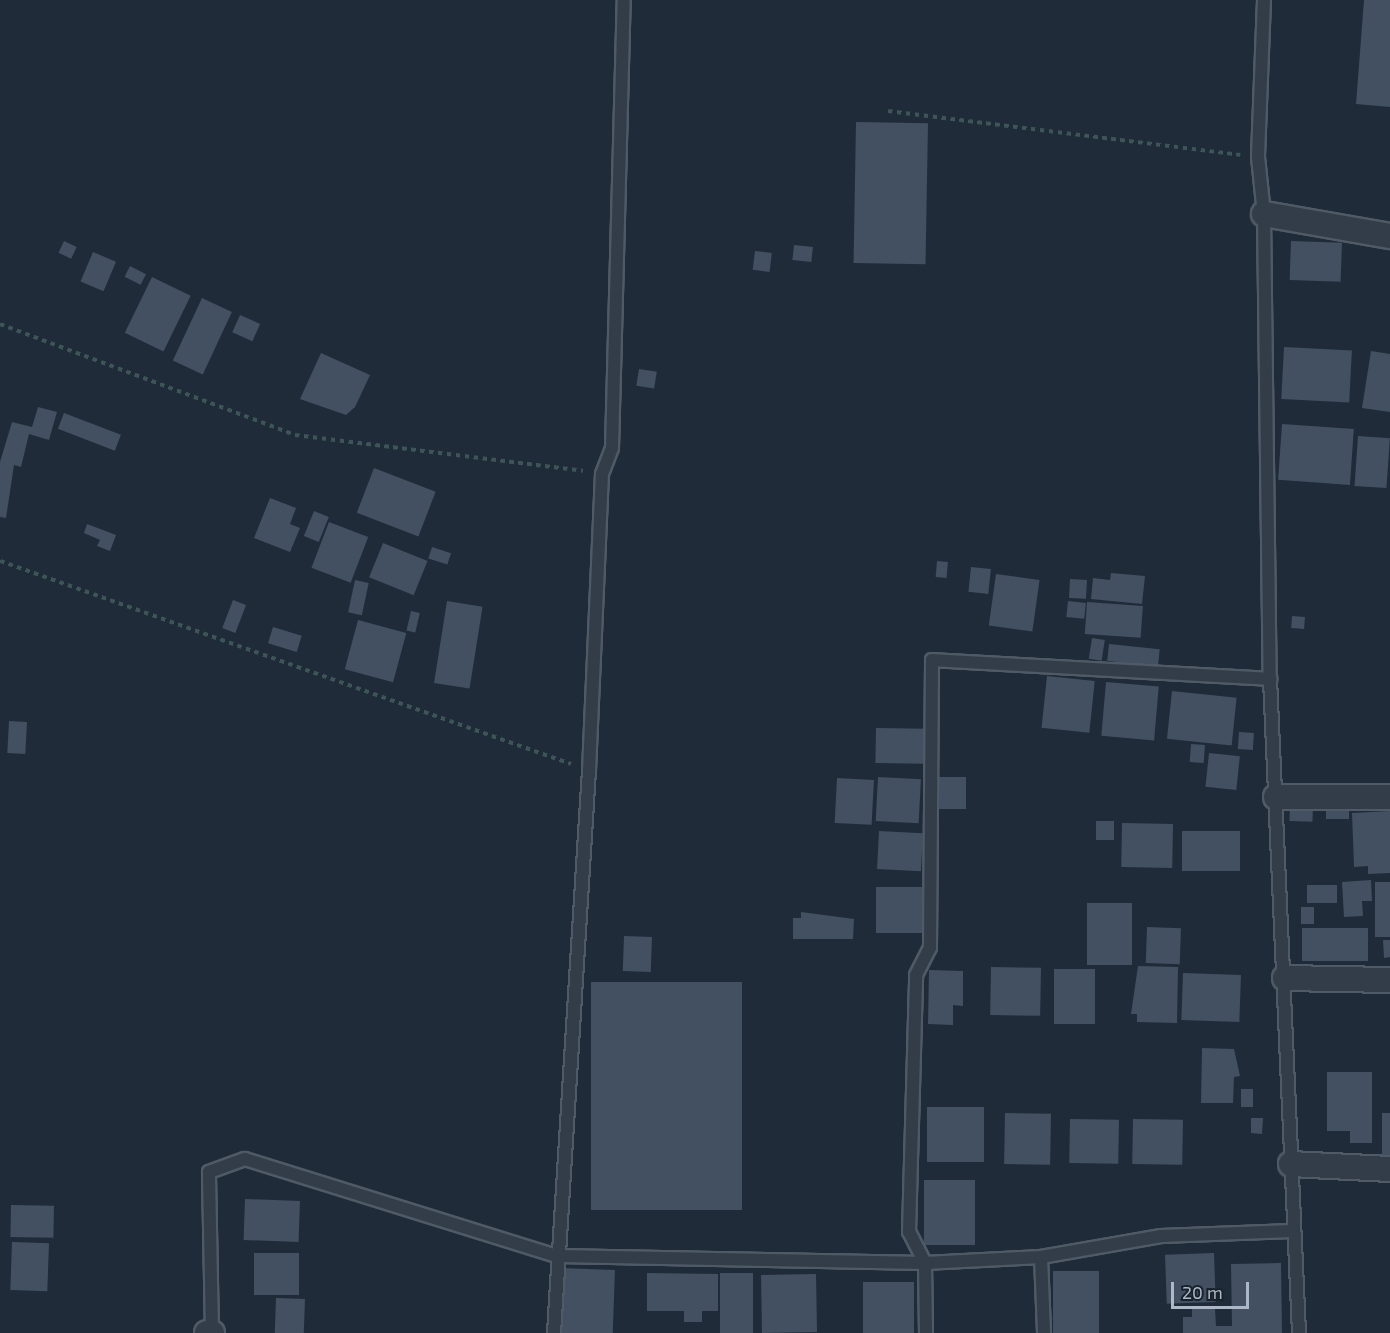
<!DOCTYPE html>
<style>
body{margin:0}
#map{position:relative;width:1390px;height:1333px;overflow:hidden;background:#1f2b38;font-family:"Exo 2",sans-serif}
div>[style]{position:absolute}
.building>*{inset:0;background:#425061;transform-origin:0 0}
.path>*{height:4px;margin-top:-2px;transform-origin:0;background:repeating-linear-gradient(90deg,#3e5557 0 4.5px,transparent 0 9px)}
.roads{filter:drop-shadow(2px 0 #505a67) drop-shadow(-2px 0 #505a67) drop-shadow(0 2px #505a67) drop-shadow(0 -2px #505a67)}
.lane>*{height:12px;margin:-6px;padding:0 6px;transform-origin:6px;border-radius:6px;background:#323d49}
.street>*{height:24px;margin:-12px;padding:0 12px;transform-origin:12px;border-radius:12px;background:#323d49}
span{translate:-50% -50%;white-space:nowrap;text-align:center;line-height:1.15;-webkit-text-stroke:5px #18222d;paint-order:stroke}
.scale{position:absolute;left:1171px;top:1282px;width:78px;height:27px;box-sizing:border-box;border:3px solid #adb7c6;border-top:0;padding-left:8px;font-size:18px;line-height:21px;white-space:nowrap;color:#adb7c6;-webkit-text-stroke:4px #18222d;paint-order:stroke}
</style>
<div id="map">
<div class="building">
<i style="clip-path:polygon(1364px 0,1390px 0,1390px 107px,1356px 104px)"></i>
<i style="left:856px;top:122px;width:72px;height:141px;rotate:1deg"></i>
<i style="left:64px;top:241px;width:14px;height:13px;rotate:25deg"></i>
<i style="left:1291px;top:241px;width:51px;height:39px;rotate:2deg"></i>
<i style="left:794px;top:245px;width:19px;height:15px;rotate:6deg"></i>
<i style="left:755px;top:251px;width:17px;height:19px;rotate:7deg"></i>
<i style="left:93px;top:252px;width:25px;height:32px;rotate:23deg"></i>
<i style="left:130px;top:266px;width:18px;height:12px;rotate:27deg"></i>
<i style="left:152px;top:277px;width:43px;height:62px;rotate:26deg"></i>
<i style="left:202px;top:298px;width:33px;height:69px;rotate:25deg"></i>
<i style="left:240px;top:315px;width:22px;height:19px;rotate:24deg"></i>
<i style="left:1284px;top:347px;width:68px;height:52px;rotate:3deg"></i>
<i style="clip-path:polygon(1371px 351px,1390px 354px,1390px 412px,1362px 408px)"></i>
<i style="clip-path:polygon(321px 353px,370px 375px,355px 407px,346px 415px,300px 399px)"></i>
<i style="left:639px;top:369px;width:18px;height:17px;rotate:9deg"></i>
<i style="clip-path:polygon(38px 407px,57px 412px,49px 440px,29px 434px,21px 467px,14px 465px,6px 518px,0 517px,0 462px,12px 422px,32px 427px)"></i>
<i style="left:64px;top:413px;width:61px;height:17px;rotate:21deg"></i>
<i style="left:1282px;top:424px;width:72px;height:56px;rotate:4deg"></i>
<i style="left:1358px;top:436px;width:32px;height:50px;rotate:4deg"></i>
<i style="left:374px;top:468px;width:66px;height:48px;rotate:21deg"></i>
<i style="clip-path:polygon(270px 498px,296px 508px,290px 524px,300px 528px,290px 552px,254px 538px)"></i>
<i style="left:314px;top:511px;width:16px;height:27px;rotate:22deg"></i>
<i style="left:329px;top:522px;width:42px;height:49px;rotate:21deg"></i>
<i style="clip-path:polygon(87px 524px,116px 535px,110px 551px,97px 546px,100px 540px,84px 533px)"></i>
<i style="left:383px;top:543px;width:48px;height:37px;rotate:22deg"></i>
<i style="left:432px;top:547px;width:20px;height:12px;rotate:18deg"></i>
<i style="left:937px;top:561px;width:11px;height:16px;rotate:5deg"></i>
<i style="left:971px;top:567px;width:20px;height:25px;rotate:6deg"></i>
<i style="clip-path:polygon(1111px 573px,1145px 576px,1142px 604px,1091px 599px,1093px 578px,1110px 580px)"></i>
<i style="left:996px;top:574px;width:44px;height:52px;rotate:8deg"></i>
<i style="left:1070px;top:579px;width:17px;height:19px;rotate:3deg"></i>
<i style="left:355px;top:580px;width:14px;height:33px;rotate:12deg"></i>
<i style="left:233px;top:600px;width:14px;height:30px;rotate:21deg"></i>
<i style="left:447px;top:601px;width:36px;height:83px;rotate:9deg"></i>
<i style="left:1068px;top:601px;width:18px;height:16px;rotate:6deg"></i>
<i style="left:1087px;top:602px;width:56px;height:32px;rotate:4deg"></i>
<i style="left:411px;top:611px;width:9px;height:20px;rotate:13deg"></i>
<i style="left:1292px;top:616px;width:13px;height:12px;rotate:4deg"></i>
<i style="left:358px;top:620px;width:50px;height:51px;rotate:15deg"></i>
<i style="left:273px;top:627px;width:30px;height:17px;rotate:17deg"></i>
<i style="left:1092px;top:638px;width:13px;height:21px;rotate:9deg"></i>
<i style="left:1109px;top:644px;width:51px;height:17px;rotate:6deg"></i>
<i style="left:1047px;top:676px;width:48px;height:52px;rotate:6deg"></i>
<i style="left:1106px;top:682px;width:53px;height:54px;rotate:5deg"></i>
<i style="left:1172px;top:691px;width:65px;height:48px;rotate:6deg"></i>
<i style="left:9px;top:721px;width:18px;height:32px;rotate:3deg"></i>
<i style="left:876px;top:728px;width:49px;height:35px;rotate:1deg"></i>
<i style="left:1239px;top:732px;width:15px;height:17px;rotate:4deg"></i>
<i style="left:1191px;top:744px;width:14px;height:18px;rotate:4deg"></i>
<i style="left:1209px;top:753px;width:31px;height:34px;rotate:6deg"></i>
<i style="left:878px;top:777px;width:43px;height:44px;rotate:3deg"></i>
<i style="left:934px;top:777px;width:32px;height:32px"></i>
<i style="left:837px;top:778px;width:37px;height:45px;rotate:3deg"></i>
<i style="left:1326px;top:804px;width:23px;height:15px"></i>
<i style="left:1290px;top:805px;width:23px;height:16px;rotate:2deg"></i>
<i style="clip-path:polygon(1390px 811px,1390px 873px,1368px 874px,1368px 866px,1354px 867px,1352px 813px)"></i>
<i style="left:1096px;top:821px;width:18px;height:19px"></i>
<i style="left:1122px;top:823px;width:51px;height:44px;rotate:1deg"></i>
<i style="left:879px;top:831px;width:44px;height:38px;rotate:3deg"></i>
<i style="left:1240px;top:831px;width:40px;height:58px;rotate:90deg"></i>
<i style="clip-path:polygon(1371px 880px,1372px 901px,1362px 901px,1363px 916px,1344px 917px,1342px 882px)"></i>
<i style="left:1375px;top:882px;width:15px;height:55px"></i>
<i style="left:1307px;top:885px;width:30px;height:18px"></i>
<i style="left:876px;top:887px;width:46px;height:46px"></i>
<i style="left:1087px;top:903px;width:45px;height:62px"></i>
<i style="left:1301px;top:907px;width:13px;height:17px"></i>
<i style="clip-path:polygon(801px 912px,854px 919px,853px 939px,793px 939px,793px 918px,801px 918px)"></i>
<i style="left:1147px;top:927px;width:34px;height:36px;rotate:2deg"></i>
<i style="left:1302px;top:928px;width:66px;height:33px"></i>
<i style="left:624px;top:936px;width:28px;height:35px;rotate:2deg"></i>
<i style="clip-path:polygon(1383px 940px,1390px 940px,1390px 957px,1384px 958px)"></i>
<i style="clip-path:polygon(1138px 966px,1178px 967px,1177px 1023px,1137px 1022px,1137px 1014px,1131px 1014px)"></i>
<i style="left:991px;top:967px;width:50px;height:48px;rotate:1deg"></i>
<i style="left:1054px;top:969px;width:41px;height:55px"></i>
<i style="clip-path:polygon(929px 970px,963px 971px,963px 1006px,953px 1005px,953px 1025px,928px 1024px)"></i>
<i style="left:1183px;top:973px;width:58px;height:47px;rotate:2deg"></i>
<i style="left:591px;top:982px;width:151px;height:228px"></i>
<i style="clip-path:polygon(1202px 1048px,1234px 1049px,1240px 1076px,1234px 1077px,1233px 1103px,1201px 1103px)"></i>
<i style="clip-path:polygon(1327px 1072px,1372px 1072px,1372px 1143px,1350px 1143px,1350px 1131px,1327px 1131px)"></i>
<i style="left:1241px;top:1089px;width:12px;height:18px"></i>
<i style="left:927px;top:1107px;width:57px;height:55px"></i>
<i style="left:1005px;top:1113px;width:46px;height:51px;rotate:1deg"></i>
<i style="left:1382px;top:1113px;width:8px;height:45px"></i>
<i style="clip-path:polygon(1251px 1118px,1263px 1118px,1262px 1134px,1251px 1133px)"></i>
<i style="left:1070px;top:1119px;width:49px;height:44px;rotate:1deg"></i>
<i style="left:1133px;top:1119px;width:50px;height:45px;rotate:1deg"></i>
<i style="left:975px;top:1180px;width:65px;height:51px;rotate:90deg"></i>
<i style="left:245px;top:1199px;width:55px;height:41px;rotate:2deg"></i>
<i style="left:11px;top:1205px;width:43px;height:32px;rotate:1deg"></i>
<i style="left:12px;top:1242px;width:37px;height:48px;rotate:2deg"></i>
<i style="left:254px;top:1253px;width:45px;height:42px"></i>
<i style="left:1214px;top:1253px;width:49px;height:49px;rotate:88deg"></i>
<i style="clip-path:polygon(1281px 1263px,1282px 1333px,1183px 1333px,1183px 1317px,1192px 1317px,1192px 1309px,1215px 1309px,1216px 1326px,1232px 1326px,1231px 1264px)"></i>
<i style="left:560px;top:1268px;width:55px;height:65px;rotate:2deg"></i>
<i style="left:1099px;top:1271px;width:62px;height:46px;rotate:90deg"></i>
<i style="clip-path:polygon(647px 1273px,718px 1274px,718px 1311px,702px 1311px,702px 1322px,684px 1322px,684px 1311px,647px 1311px)"></i>
<i style="left:720px;top:1273px;width:33px;height:60px"></i>
<i style="left:816px;top:1274px;width:58px;height:55px;rotate:89deg"></i>
<i style="left:863px;top:1282px;width:51px;height:51px"></i>
<i style="left:276px;top:1298px;width:29px;height:35px;rotate:2deg"></i>
</div>
<div class="path">
<i style="left:888px;top:111px;width:355px;rotate:7.1deg"></i>
<i style="left:0;top:324px;width:315px;rotate:20.6deg"></i>
<i style="left:295px;top:435px;width:290px;rotate:7.1deg"></i>
<i style="left:0;top:561px;width:606px;rotate:19.57deg"></i>
</div>
<div class="roads">
<div class="lane">
<i style="left:1264px;top:0;width:157px;rotate:92.2deg"></i>
<i style="left:1258px;top:157px;width:57px;rotate:84deg"></i>
<i style="left:1264px;top:214px;width:465px;rotate:89.3deg"></i>
<i style="left:1270px;top:679px;width:655px;rotate:87.46deg"></i>
<i style="left:1041px;top:1257px;width:76px;rotate:87.7deg"></i>
<i style="left:212px;top:1332px;width:160px;rotate:-91.1deg"></i>
<i style="left:209px;top:1172px;width:38px;rotate:-20deg"></i>
<i style="left:245px;top:1159px;width:327px;rotate:17.3deg"></i>
<i style="left:557px;top:1256px;width:368px;rotate:1.1deg"></i>
<i style="left:925px;top:1263px;width:116px;rotate:-3deg"></i>
<i style="left:1041px;top:1257px;width:122px;rotate:-9.9deg"></i>
<i style="left:1161px;top:1236px;width:131px;rotate:-2.2deg"></i>
<i style="left:554px;top:1333px;width:563px;rotate:-86.44deg"></i>
<i style="left:589px;top:771px;width:297px;rotate:-87.5deg"></i>
<i style="left:602px;top:474px;width:28px;rotate:-69deg"></i>
<i style="left:612px;top:448px;width:448px;rotate:-88.5deg"></i>
<i style="left:926px;top:1333px;width:70px;rotate:-90.8deg"></i>
<i style="left:925px;top:1263px;width:35px;rotate:-117deg"></i>
<i style="left:909px;top:1232px;width:257px;rotate:-88.4deg"></i>
<i style="left:916px;top:975px;width:30px;rotate:-63deg"></i>
<i style="left:930px;top:948px;width:288px;rotate:-89.6deg"></i>
<i style="left:932px;top:660px;width:339px;rotate:3.2deg"></i>
</div>
<div class="street">
<i style="left:1264px;top:214px;width:128px;rotate:9.9deg"></i>
<i style="left:1276px;top:797px;width:114px"></i>
<i style="left:1285px;top:978px;width:105px;rotate:1.1deg"></i>
<i style="left:1291px;top:1164px;width:99px;rotate:2.9deg"></i>
<i style="left:207px;top:1333px;width:5px"></i>
</div>
</div>
<div class="scale">20 m</div>
</div>
